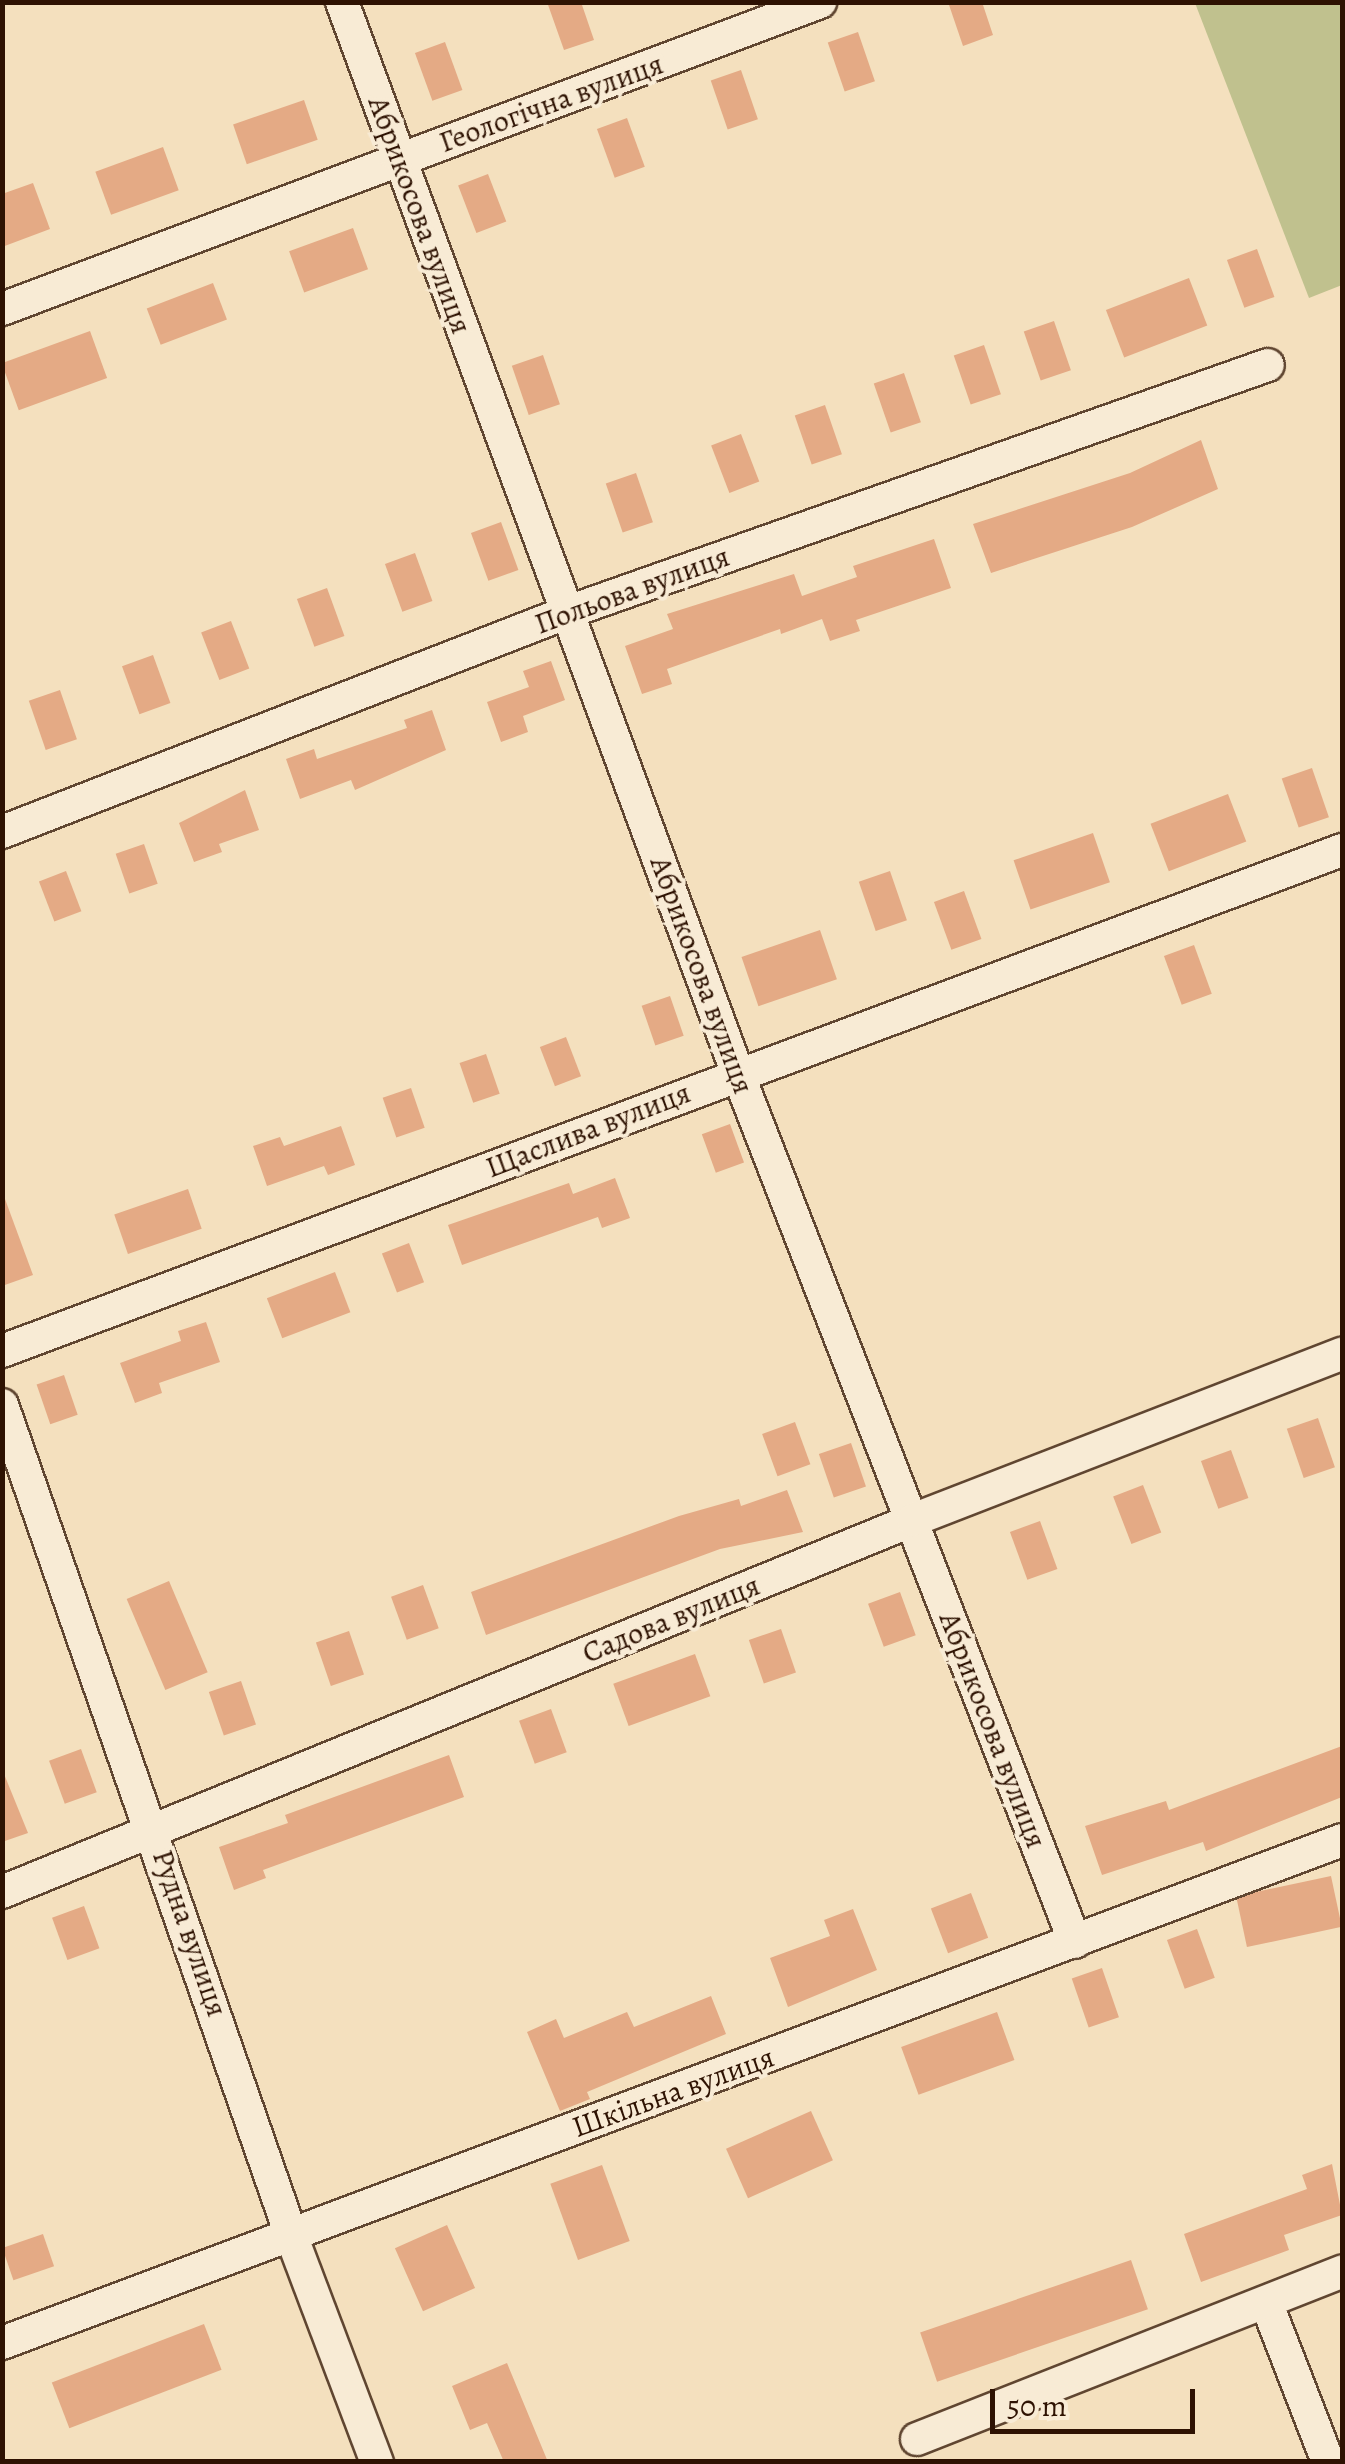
<!DOCTYPE html>
<meta charset="utf-8">
<style>
body{margin:0}
#map{position:relative;width:1345px;height:2464px;overflow:hidden;background:#f4e0be;font-family:Alegreya,serif}
div>[style]{position:absolute}
.green>*{inset:0;background:#c0c18e}
.building>*{inset:0;background:#e4aa85;transform-origin:0 0}
.roads{filter:drop-shadow(2px 0 #604631) drop-shadow(-2px 0 #604631) drop-shadow(0 2px #604631) drop-shadow(0 -2px #604631)}
.minor>*{height:32px;margin:-16px;padding:0 16px;transform-origin:16px;border-radius:16px;background:#f8ebd5}
span{translate:-50% -50%;white-space:nowrap;text-align:center;line-height:1.15;-webkit-text-stroke:8px #f8ebd5;paint-order:stroke}
.street-label{font-size:30px;color:#2e1202}
.frame{position:absolute;inset:0;border:5px solid #2e1202;pointer-events:none}
.scale{position:absolute;left:990px;top:2389px;width:205px;height:45px;box-sizing:border-box;border:5px solid #2e1202;border-top:0;padding-left:12px;font-size:30px;line-height:35px;white-space:nowrap;color:#2e1202;-webkit-text-stroke:8px #f8ebd5;paint-order:stroke}
</style>
<div id="map">
<div class="green">
<i style="clip-path:polygon(1195px 3px,1342px 3px,1342px 285px,1309px 298px)"></i>
</div>
<div class="building">
<i style="clip-path:polygon(547px 2px,581px 2px,594px 40px,564px 50px)"></i>
<i style="clip-path:polygon(948px 2px,982px 2px,993px 35px,963px 46px)"></i>
<i style="left:858px;top:32px;width:52px;height:32px;rotate:71deg"></i>
<i style="left:445px;top:42px;width:51px;height:32px;rotate:70deg"></i>
<i style="left:741px;top:70px;width:52px;height:32px;rotate:71deg"></i>
<i style="left:304px;top:100px;width:42px;height:75px;rotate:71deg"></i>
<i style="left:627px;top:118px;width:52px;height:32px;rotate:70deg"></i>
<i style="left:163px;top:147px;width:46px;height:72px;rotate:70deg"></i>
<i style="left:488px;top:174px;width:51px;height:32px;rotate:69deg"></i>
<i style="clip-path:polygon(33px 183px,50px 229px,2px 247px,2px 194px)"></i>
<i style="left:353px;top:228px;width:44px;height:68px;rotate:70deg"></i>
<i style="left:1257px;top:249px;width:51px;height:32px;rotate:70deg"></i>
<i style="left:1189px;top:278px;width:51px;height:89px;rotate:69deg"></i>
<i style="left:213px;top:283px;width:39px;height:71px;rotate:69deg"></i>
<i style="left:1054px;top:321px;width:52px;height:32px;rotate:71deg"></i>
<i style="left:90px;top:331px;width:50px;height:94px;rotate:70deg"></i>
<i style="left:984px;top:345px;width:52px;height:32px;rotate:71deg"></i>
<i style="left:543px;top:355px;width:52px;height:33px;rotate:71deg"></i>
<i style="left:904px;top:373px;width:52px;height:32px;rotate:71deg"></i>
<i style="left:825px;top:405px;width:52px;height:32px;rotate:71deg"></i>
<i style="left:741px;top:434px;width:51px;height:32px;rotate:69deg"></i>
<i style="clip-path:polygon(1201px 440px,1218px 489px,1132px 527px,991px 573px,973px 524px,1130px 473px)"></i>
<i style="left:636px;top:473px;width:52px;height:32px;rotate:71deg"></i>
<i style="left:501px;top:522px;width:51px;height:32px;rotate:70deg"></i>
<i style="clip-path:polygon(934px 539px,951px 588px,856px 620px,860px 631px,830px 641px,822px 619px,781px 634px,780px 629px,667px 669px,672px 684px,642px 694px,625px 646px,673px 629px,667px 614px,794px 574px,802px 596px,857px 577px,853px 566px)"></i>
<i style="left:415px;top:553px;width:51px;height:32px;rotate:70deg"></i>
<i style="left:327px;top:588px;width:51px;height:32px;rotate:70deg"></i>
<i style="left:231px;top:621px;width:51px;height:32px;rotate:69deg"></i>
<i style="left:153px;top:655px;width:51px;height:33px;rotate:70deg"></i>
<i style="clip-path:polygon(551px 661px,565px 700px,523px 716px,528px 732px,501px 742px,487px 702px,529px 687px,523px 671px)"></i>
<i style="left:60px;top:690px;width:52px;height:33px;rotate:71deg"></i>
<i style="clip-path:polygon(432px 710px,446px 750px,355px 790px,351px 780px,300px 799px,286px 759px,314px 749px,317px 759px,407px 728px,404px 720px)"></i>
<i style="left:1312px;top:768px;width:52px;height:32px;rotate:71deg"></i>
<i style="clip-path:polygon(245px 790px,259px 830px,219px 844px,222px 852px,194px 862px,179px 823px)"></i>
<i style="left:1228px;top:794px;width:51px;height:83px;rotate:69deg"></i>
<i style="left:1093px;top:833px;width:52px;height:84px;rotate:71deg"></i>
<i style="left:144px;top:844px;width:42px;height:30px;rotate:71deg"></i>
<i style="left:66px;top:871px;width:43px;height:29px;rotate:69deg"></i>
<i style="left:890px;top:871px;width:52px;height:33px;rotate:71deg"></i>
<i style="left:964px;top:891px;width:51px;height:32px;rotate:70deg"></i>
<i style="left:820px;top:930px;width:52px;height:83px;rotate:71deg"></i>
<i style="left:1194px;top:945px;width:52px;height:32px;rotate:70deg"></i>
<i style="left:670px;top:996px;width:42px;height:30px;rotate:71deg"></i>
<i style="left:566px;top:1037px;width:42px;height:28px;rotate:69deg"></i>
<i style="left:486px;top:1054px;width:42px;height:28px;rotate:71deg"></i>
<i style="left:411px;top:1088px;width:42px;height:30px;rotate:71deg"></i>
<i style="left:730px;top:1124px;width:41px;height:30px;rotate:70deg"></i>
<i style="clip-path:polygon(341px 1126px,355px 1165px,328px 1175px,324px 1166px,267px 1186px,253px 1146px,280px 1137px,284px 1146px)"></i>
<i style="clip-path:polygon(615px 1178px,630px 1218px,602px 1228px,598px 1217px,462px 1265px,448px 1225px,569px 1183px,573px 1194px)"></i>
<i style="left:188px;top:1189px;width:42px;height:78px;rotate:71deg"></i>
<i style="clip-path:polygon(5px 1199px,33px 1275px,2px 1286px,2px 1200px)"></i>
<i style="left:409px;top:1243px;width:42px;height:29px;rotate:69deg"></i>
<i style="left:335px;top:1272px;width:43px;height:73px;rotate:69deg"></i>
<i style="clip-path:polygon(206px 1322px,220px 1362px,159px 1383px,162px 1393px,135px 1403px,120px 1363px,181px 1341px,178px 1331px)"></i>
<i style="left:64px;top:1375px;width:42px;height:29px;rotate:71deg"></i>
<i style="left:1318px;top:1418px;width:52px;height:33px;rotate:71deg"></i>
<i style="left:795px;top:1422px;width:45px;height:35px;rotate:70deg"></i>
<i style="left:851px;top:1443px;width:46px;height:34px;rotate:71deg"></i>
<i style="left:1231px;top:1450px;width:51px;height:32px;rotate:70deg"></i>
<i style="left:1143px;top:1485px;width:51px;height:32px;rotate:69deg"></i>
<i style="clip-path:polygon(787px 1490px,803px 1532px,720px 1549px,486px 1635px,471px 1592px,679px 1516px,739px 1499px,741px 1506px)"></i>
<i style="left:1040px;top:1521px;width:51px;height:32px;rotate:70deg"></i>
<i style="left:169px;top:1581px;width:99px;height:46px;rotate:67deg"></i>
<i style="left:423px;top:1585px;width:46px;height:34px;rotate:70deg"></i>
<i style="left:900px;top:1592px;width:46px;height:34px;rotate:70deg"></i>
<i style="left:781px;top:1629px;width:46px;height:34px;rotate:71deg"></i>
<i style="left:349px;top:1631px;width:46px;height:35px;rotate:71deg"></i>
<i style="left:695px;top:1654px;width:45px;height:87px;rotate:70deg"></i>
<i style="left:241px;top:1681px;width:46px;height:34px;rotate:71deg"></i>
<i style="left:551px;top:1709px;width:46px;height:34px;rotate:70deg"></i>
<i style="clip-path:polygon(1342px 1746px,1342px 1797px,1206px 1851px,1203px 1842px,1102px 1875px,1085px 1826px,1166px 1801px,1169px 1810px)"></i>
<i style="left:81px;top:1749px;width:46px;height:34px;rotate:70deg"></i>
<i style="clip-path:polygon(449px 1755px,464px 1797px,263px 1870px,266px 1878px,234px 1890px,219px 1847px,288px 1823px,285px 1815px)"></i>
<i style="clip-path:polygon(2px 1769px,28px 1833px,2px 1842px)"></i>
<i style="left:1331px;top:1876px;width:52px;height:97px;rotate:78deg"></i>
<i style="left:971px;top:1893px;width:48px;height:43px;rotate:69deg"></i>
<i style="left:84px;top:1906px;width:45px;height:34px;rotate:70deg"></i>
<i style="clip-path:polygon(853px 1909px,877px 1970px,788px 2007px,770px 1958px,830px 1936px,824px 1920px)"></i>
<i style="left:1197px;top:1929px;width:52px;height:32px;rotate:70deg"></i>
<i style="left:1102px;top:1968px;width:52px;height:32px;rotate:71deg"></i>
<i style="clip-path:polygon(711px 1996px,726px 2034px,587px 2092px,590px 2099px,560px 2111px,527px 2032px,556px 2019px,564px 2038px,627px 2012px,634px 2027px)"></i>
<i style="left:997px;top:2012px;width:51px;height:102px;rotate:70deg"></i>
<i style="left:811px;top:2111px;width:54px;height:93px;rotate:66deg"></i>
<i style="clip-path:polygon(1332px 2164px,1342px 2215px,1284px 2235px,1289px 2250px,1201px 2282px,1184px 2234px,1307px 2189px,1302px 2175px)"></i>
<i style="left:602px;top:2165px;width:81px;height:55px;rotate:70deg"></i>
<i style="left:447px;top:2225px;width:69px;height:57px;rotate:66deg"></i>
<i style="left:43px;top:2234px;width:34px;height:43px;rotate:71deg"></i>
<i style="left:1131px;top:2260px;width:52px;height:223px;rotate:71deg"></i>
<i style="left:204px;top:2324px;width:49px;height:163px;rotate:69deg"></i>
<i style="clip-path:polygon(507px 2363px,548px 2462px,504px 2462px,487px 2423px,470px 2430px,452px 2386px)"></i>
</div>
<div class="roads">
<div class="minor">
<i style="left:342px;top:2px;width:1143px;rotate:69.73deg"></i>
<i style="left:738px;top:1074px;width:931px;rotate:68.78deg"></i>
<i style="left:2px;top:309px;width:874px;rotate:-20.57deg"></i>
<i style="left:2px;top:832px;width:607px;rotate:-21.24deg"></i>
<i style="left:568px;top:612px;width:742px;rotate:-19.44deg"></i>
<i style="left:2px;top:1351px;width:1431px;rotate:-20.5deg"></i>
<i style="left:2px;top:1405px;width:879px;rotate:70.8deg"></i>
<i style="left:291px;top:2235px;width:243px;rotate:69.3deg"></i>
<i style="left:2px;top:1892px;width:984px;rotate:-22.21deg"></i>
<i style="left:913px;top:1520px;width:460px;rotate:-21.2deg"></i>
<i style="left:1266px;top:2302px;width:172px;rotate:68.8deg"></i>
<i style="left:2px;top:2343px;width:1431px;rotate:-20.57deg"></i>
<i style="left:917px;top:2439px;width:457px;rotate:-21.5deg"></i>
</div>
</div>
<div class="street-label">
<span style="left:551px;top:103px;rotate:-20deg">Геологічна вулиця</span>
<span style="left:420px;top:215px;rotate:70deg">Абрикосова вулиця</span>
<span style="left:632px;top:590px;rotate:-20deg">Польова вулиця</span>
<span style="left:702px;top:975px;rotate:70deg">Абрикосова вулиця</span>
<span style="left:588px;top:1130px;rotate:-21deg">Щаслива вулиця</span>
<span style="left:671px;top:1619px;rotate:-22deg">Садова вулиця</span>
<span style="left:993px;top:1730px;rotate:69deg">Абрикосова вулиця</span>
<span style="left:190px;top:1933px;rotate:71deg">Рудна вулиця</span>
<span style="left:673px;top:2092px;rotate:-20deg">Шкільна вулиця</span>
</div>
<div class="frame"></div>
<div class="scale">50 m</div>
</div>
